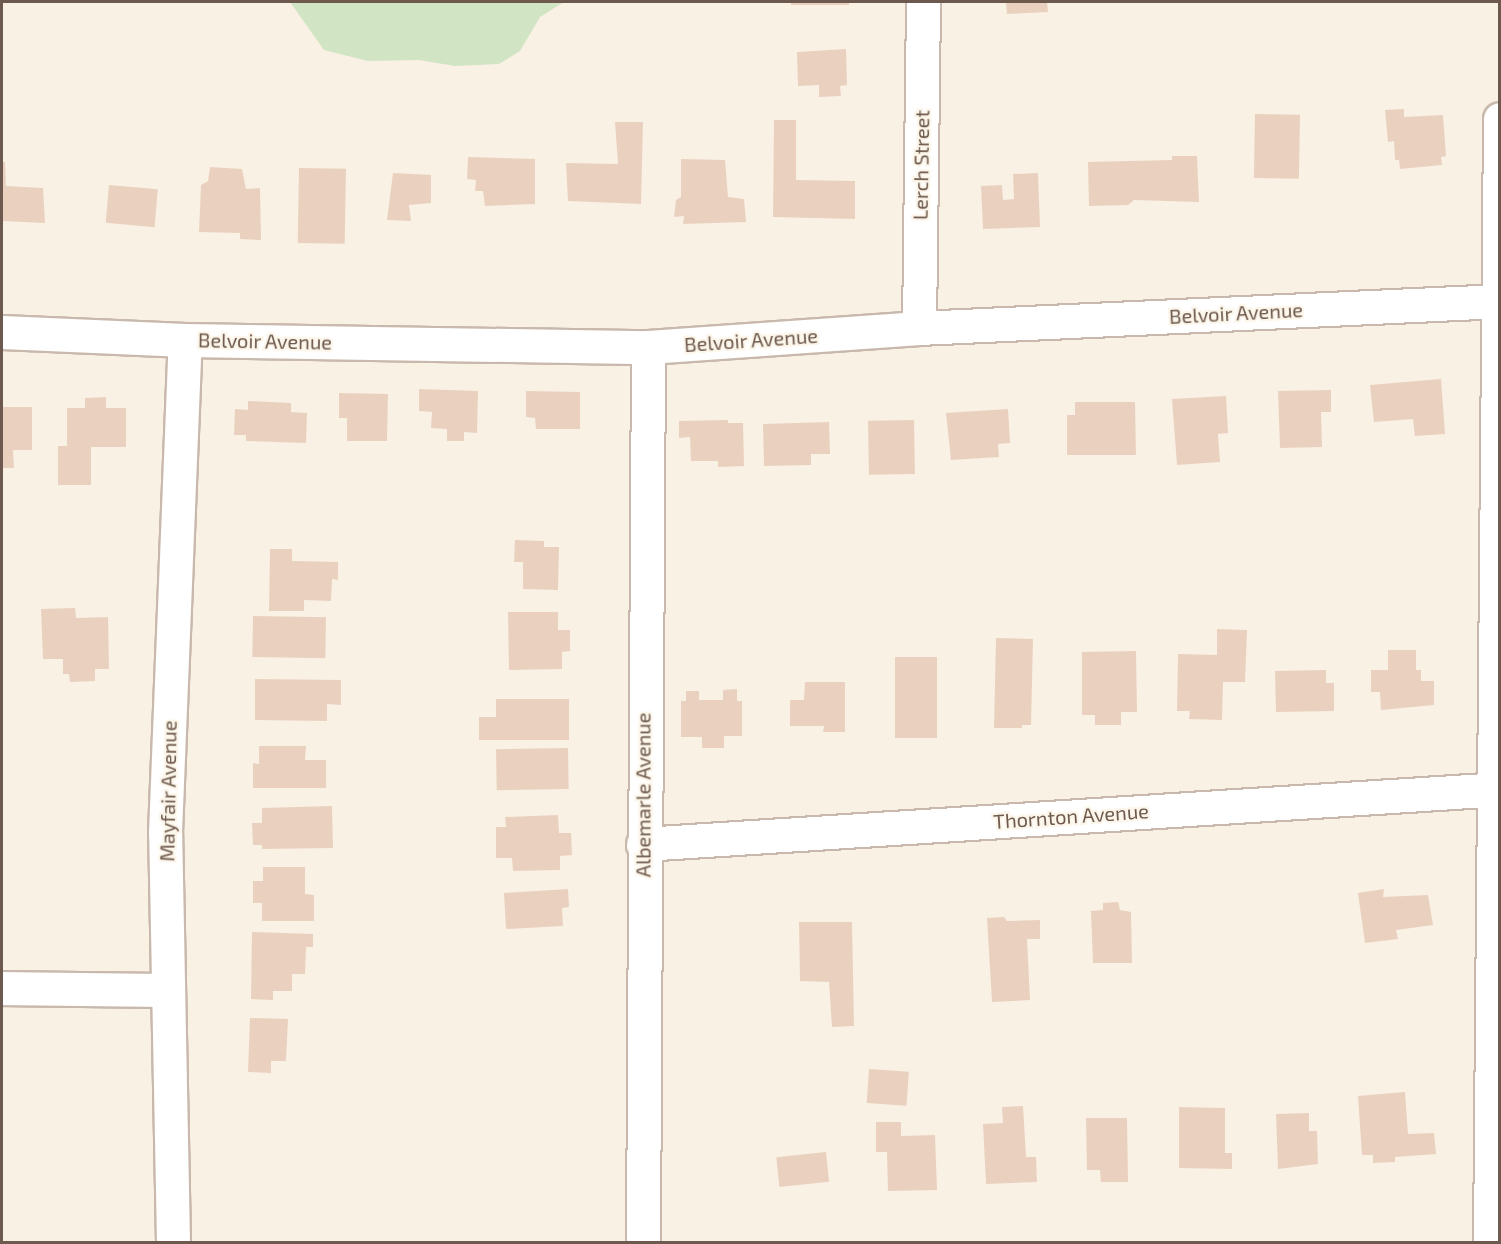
<!DOCTYPE html>
<style>
body{margin:0}
#map{position:relative;width:1501px;height:1244px;overflow:hidden;background:#f9f1e4;font-family:"Exo 2",sans-serif}
div>[style]{position:absolute}
.green>*{inset:0;background:#d1e4c4}
.building>*{inset:0;background:#ead1bf;transform-origin:0 0}
.roads{filter:drop-shadow(2px 0 #c8b9ac) drop-shadow(-2px 0 #c8b9ac) drop-shadow(0 2px #c8b9ac) drop-shadow(0 -2px #c8b9ac)}
.minor>*{height:33px;margin:-16.5px;padding:0 16.5px;transform-origin:16.5px;border-radius:16.5px;background:#fff}
span{translate:-50% -50%;white-space:nowrap;text-align:center;line-height:1.15;-webkit-text-stroke:4.5px #fcf5e9;paint-order:stroke}
.street-label{font-size:20px;color:#6d594d}
.frame{position:absolute;inset:0;border:3px solid #6d594d;pointer-events:none}
</style>
<div id="map">
<div class="green">
<i style="clip-path:polygon(290px 2px,564px 2px,540px 17px,520px 51px,499px 64px,455px 66px,419px 60px,368px 61px,324px 50px)"></i>
</div>
<div class="building">
<i style="left:791px;top:2px;width:58px;height:3px"></i>
<i style="clip-path:polygon(1006px 2px,1047px 2px,1048px 12px,1007px 14px)"></i>
<i style="clip-path:polygon(846px 49px,847px 85px,840px 86px,841px 96px,819px 97px,819px 85px,798px 86px,797px 52px)"></i>
<i style="clip-path:polygon(1404px 109px,1404px 117px,1443px 115px,1446px 156px,1441px 157px,1442px 165px,1400px 169px,1399px 160px,1395px 160px,1394px 141px,1388px 142px,1385px 110px)"></i>
<i style="left:1255px;top:114px;width:45px;height:64px;rotate:1deg"></i>
<i style="clip-path:polygon(774px 120px,796px 120px,796px 180px,855px 181px,855px 219px,773px 217px)"></i>
<i style="clip-path:polygon(615px 122px,643px 122px,641px 204px,568px 201px,566px 163px,618px 164px)"></i>
<i style="clip-path:polygon(1172px 156px,1197px 156px,1199px 202px,1134px 200px,1128px 205px,1089px 206px,1088px 162px,1172px 160px)"></i>
<i style="clip-path:polygon(468px 157px,535px 159px,535px 204px,485px 206px,483px 191px,475px 191px,476px 180px,467px 179px)"></i>
<i style="clip-path:polygon(681px 159px,725px 160px,728px 197px,744px 199px,746px 222px,683px 224px,684px 216px,674px 217px,676px 200px,681px 197px)"></i>
<i style="clip-path:polygon(2px 162px,5px 162px,6px 186px,43px 188px,45px 223px,2px 221px)"></i>
<i style="clip-path:polygon(210px 167px,242px 169px,246px 189px,260px 188px,261px 240px,240px 239px,240px 233px,199px 232px,201px 185px,208px 181px)"></i>
<i style="left:299px;top:168px;width:47px;height:75px;rotate:1deg"></i>
<i style="clip-path:polygon(393px 173px,431px 175px,431px 203px,409px 205px,411px 221px,387px 220px)"></i>
<i style="clip-path:polygon(1038px 173px,1040px 227px,983px 229px,981px 186px,1002px 185px,1003px 200px,1014px 199px,1013px 174px)"></i>
<i style="left:109px;top:185px;width:49px;height:38px;rotate:5deg"></i>
<i style="clip-path:polygon(1441px 379px,1445px 434px,1415px 436px,1413px 419px,1374px 422px,1370px 385px)"></i>
<i style="clip-path:polygon(419px 389px,478px 391px,477px 433px,464px 432px,464px 441px,447px 441px,447px 429px,431px 428px,432px 412px,419px 411px)"></i>
<i style="clip-path:polygon(1331px 390px,1331px 412px,1321px 412px,1322px 447px,1280px 448px,1278px 391px)"></i>
<i style="clip-path:polygon(526px 391px,580px 392px,580px 429px,536px 429px,535px 418px,526px 417px)"></i>
<i style="clip-path:polygon(339px 393px,388px 394px,387px 441px,347px 441px,347px 418px,339px 418px)"></i>
<i style="clip-path:polygon(1226px 396px,1228px 433px,1218px 434px,1220px 462px,1177px 465px,1172px 399px)"></i>
<i style="clip-path:polygon(106px 397px,106px 408px,126px 408px,126px 447px,91px 447px,91px 485px,58px 485px,58px 446px,67px 446px,67px 408px,85px 408px,85px 398px)"></i>
<i style="clip-path:polygon(248px 401px,291px 403px,291px 412px,307px 413px,306px 443px,246px 441px,246px 435px,234px 435px,235px 409px,248px 410px)"></i>
<i style="clip-path:polygon(1075px 402px,1135px 402px,1136px 455px,1067px 455px,1067px 415px,1075px 415px)"></i>
<i style="clip-path:polygon(2px 407px,32px 407px,32px 450px,13px 450px,14px 468px,2px 468px)"></i>
<i style="clip-path:polygon(1008px 409px,1010px 443px,998px 444px,999px 457px,951px 460px,946px 413px)"></i>
<i style="clip-path:polygon(728px 420px,728px 423px,743px 423px,744px 466px,718px 467px,718px 461px,691px 461px,690px 437px,679px 438px,679px 421px)"></i>
<i style="left:914px;top:420px;width:54px;height:46px;rotate:89deg"></i>
<i style="clip-path:polygon(829px 422px,830px 454px,811px 454px,811px 465px,764px 466px,763px 424px)"></i>
<i style="clip-path:polygon(515px 540px,544px 541px,544px 547px,559px 547px,558px 590px,523px 589px,523px 562px,514px 562px)"></i>
<i style="clip-path:polygon(270px 549px,292px 549px,292px 561px,338px 562px,338px 580px,332px 579px,331px 601px,304px 600px,304px 611px,269px 611px)"></i>
<i style="clip-path:polygon(75px 608px,76px 618px,108px 617px,109px 669px,95px 669px,95px 681px,70px 682px,69px 674px,63px 674px,63px 659px,43px 659px,41px 609px)"></i>
<i style="clip-path:polygon(508px 612px,558px 612px,558px 630px,570px 630px,570px 651px,562px 652px,562px 669px,509px 670px)"></i>
<i style="left:253px;top:616px;width:73px;height:41px;rotate:1deg"></i>
<i style="clip-path:polygon(1217px 629px,1247px 630px,1245px 682px,1223px 682px,1222px 720px,1189px 719px,1190px 711px,1177px 711px,1178px 654px,1217px 655px)"></i>
<i style="clip-path:polygon(996px 638px,1033px 639px,1031px 725px,1022px 725px,1022px 728px,994px 728px)"></i>
<i style="clip-path:polygon(1388px 650px,1416px 650px,1416px 670px,1421px 670px,1421px 681px,1434px 681px,1434px 705px,1381px 710px,1380px 692px,1371px 692px,1371px 670px,1388px 670px)"></i>
<i style="clip-path:polygon(1136px 651px,1137px 712px,1121px 712px,1121px 725px,1095px 725px,1095px 715px,1082px 715px,1082px 652px)"></i>
<i style="left:895px;top:657px;width:42px;height:81px"></i>
<i style="clip-path:polygon(1326px 670px,1326px 683px,1334px 683px,1334px 711px,1276px 712px,1275px 671px)"></i>
<i style="clip-path:polygon(255px 679px,341px 680px,341px 705px,327px 704px,327px 721px,255px 720px)"></i>
<i style="clip-path:polygon(805px 682px,845px 682px,845px 732px,823px 732px,824px 726px,790px 726px,790px 700px,804px 700px)"></i>
<i style="clip-path:polygon(737px 689px,737px 701px,742px 701px,742px 736px,724px 736px,724px 748px,702px 748px,702px 737px,681px 737px,681px 701px,686px 701px,686px 691px,699px 691px,699px 700px,723px 700px,723px 690px)"></i>
<i style="clip-path:polygon(496px 699px,569px 699px,569px 740px,479px 740px,479px 717px,496px 717px)"></i>
<i style="clip-path:polygon(259px 746px,306px 746px,305px 760px,326px 760px,326px 788px,253px 788px,253px 763px,259px 764px)"></i>
<i style="left:568px;top:748px;width:41px;height:72px;rotate:89deg"></i>
<i style="clip-path:polygon(332px 806px,333px 848px,262px 849px,262px 845px,253px 845px,252px 823px,262px 823px,262px 808px)"></i>
<i style="clip-path:polygon(558px 815px,559px 833px,571px 833px,572px 855px,560px 856px,560px 870px,513px 871px,512px 858px,496px 858px,496px 827px,506px 827px,505px 817px)"></i>
<i style="clip-path:polygon(263px 867px,305px 867px,305px 894px,314px 895px,314px 921px,262px 921px,262px 903px,253px 903px,253px 881px,263px 881px)"></i>
<i style="clip-path:polygon(568px 889px,569px 907px,562px 908px,563px 926px,506px 929px,504px 893px)"></i>
<i style="clip-path:polygon(1384px 889px,1383px 897px,1428px 895px,1433px 925px,1396px 930px,1398px 939px,1365px 943px,1358px 893px)"></i>
<i style="clip-path:polygon(1118px 902px,1120px 910px,1131px 912px,1132px 963px,1093px 963px,1091px 911px,1103px 910px,1103px 903px)"></i>
<i style="clip-path:polygon(1004px 917px,1007px 921px,1040px 920px,1040px 939px,1027px 939px,1030px 1000px,992px 1002px,987px 918px)"></i>
<i style="clip-path:polygon(799px 922px,852px 922px,854px 1026px,832px 1027px,829px 982px,800px 981px)"></i>
<i style="clip-path:polygon(252px 932px,313px 934px,313px 947px,306px 947px,305px 974px,292px 974px,292px 991px,273px 991px,273px 1000px,251px 999px)"></i>
<i style="clip-path:polygon(250px 1018px,288px 1019px,286px 1061px,271px 1061px,271px 1073px,248px 1072px)"></i>
<i style="left:869px;top:1069px;width:40px;height:34px;rotate:4deg"></i>
<i style="clip-path:polygon(1405px 1092px,1408px 1134px,1434px 1133px,1436px 1154px,1395px 1157px,1395px 1162px,1373px 1163px,1373px 1155px,1362px 1155px,1358px 1096px)"></i>
<i style="clip-path:polygon(1023px 1106px,1026px 1157px,1036px 1157px,1037px 1182px,986px 1184px,983px 1124px,1003px 1123px,1002px 1107px)"></i>
<i style="clip-path:polygon(1179px 1107px,1225px 1108px,1225px 1153px,1232px 1153px,1232px 1169px,1179px 1168px)"></i>
<i style="clip-path:polygon(1309px 1113px,1309px 1131px,1317px 1131px,1318px 1164px,1278px 1169px,1276px 1114px)"></i>
<i style="clip-path:polygon(1086px 1118px,1127px 1118px,1128px 1182px,1101px 1182px,1100px 1170px,1087px 1170px)"></i>
<i style="clip-path:polygon(876px 1122px,901px 1122px,901px 1136px,935px 1135px,937px 1190px,888px 1191px,887px 1152px,876px 1152px)"></i>
<i style="left:826px;top:1152px;width:30px;height:50px;rotate:84deg"></i>
</div>
<div class="roads">
<div class="minor">
<i style="left:919px;top:328px;width:326px;rotate:-89.3deg"></i>
<i style="left:2px;top:332px;width:183px;rotate:2.5deg"></i>
<i style="left:185px;top:340px;width:463px;rotate:0.9deg"></i>
<i style="left:648px;top:347px;width:272px;rotate:-4deg"></i>
<i style="left:919px;top:328px;width:582px;rotate:-2.66deg"></i>
<i style="left:643px;top:844px;width:859px;rotate:-3.67deg"></i>
<i style="left:2px;top:988px;width:166px;rotate:0.7deg"></i>
<i style="left:173px;top:1242px;width:410px;rotate:-91.1deg"></i>
<i style="left:165px;top:832px;width:492px;rotate:-87.7deg"></i>
<i style="left:643px;top:1242px;width:895px;rotate:-89.68deg"></i>
<i style="left:1490px;top:1242px;width:1123px;rotate:-89.49deg"></i>
</div>
</div>
<div class="street-label">
<span style="left:921px;top:165px;rotate:-89deg">Lerch Street</span>
<span style="left:1236px;top:313px;rotate:-3deg">Belvoir Avenue</span>
<span style="left:751px;top:340px;rotate:-4deg">Belvoir Avenue</span>
<span style="left:265px;top:341px;rotate:1deg">Belvoir Avenue</span>
<span style="left:168px;top:791px;rotate:-89deg">Mayfair Avenue</span>
<span style="left:643px;top:795px;rotate:-90deg">Albemarle Avenue</span>
<span style="left:1071px;top:816px;rotate:-4deg">Thornton Avenue</span>
</div>
<div class="frame"></div>
</div>
